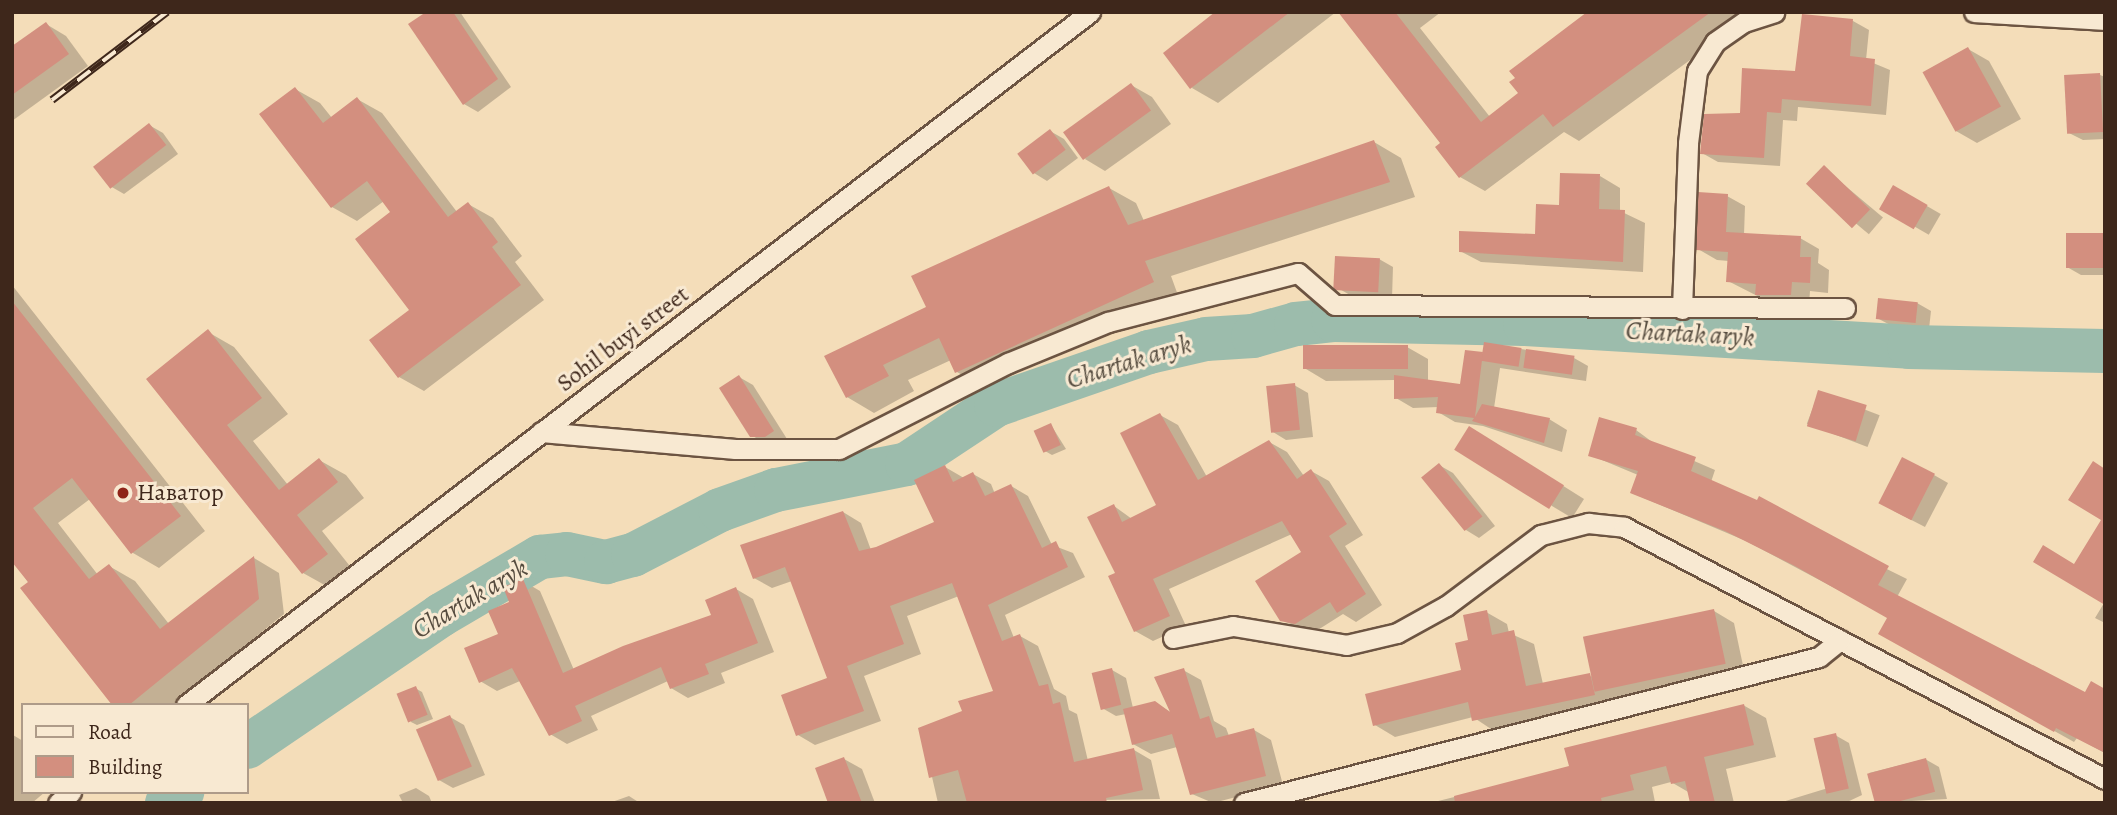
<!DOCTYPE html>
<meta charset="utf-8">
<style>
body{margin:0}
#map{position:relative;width:2117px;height:815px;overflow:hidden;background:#f4ddb9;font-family:Alegreya,serif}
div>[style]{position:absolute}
.shadow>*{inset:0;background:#0003;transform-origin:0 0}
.river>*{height:44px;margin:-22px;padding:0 22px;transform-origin:22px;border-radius:22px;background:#9cbcac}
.building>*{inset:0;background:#d38f7f;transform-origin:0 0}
.roads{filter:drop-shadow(2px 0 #6c5442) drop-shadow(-2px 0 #6c5442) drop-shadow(0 2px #6c5442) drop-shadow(0 -2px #6c5442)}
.street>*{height:19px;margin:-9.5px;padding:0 9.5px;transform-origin:9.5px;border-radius:9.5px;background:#f8e9d2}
.rail>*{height:8px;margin-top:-4px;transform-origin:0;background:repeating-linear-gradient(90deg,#f8e9d2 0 16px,#3e271b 0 32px);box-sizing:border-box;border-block:2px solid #3e271b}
.dots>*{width:19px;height:19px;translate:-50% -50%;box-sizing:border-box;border:4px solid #f8e9d2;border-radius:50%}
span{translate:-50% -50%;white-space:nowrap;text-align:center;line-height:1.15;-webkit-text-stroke:6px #f8e9d2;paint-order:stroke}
.street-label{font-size:24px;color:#3e271b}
.poi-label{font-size:24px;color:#3e271b}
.left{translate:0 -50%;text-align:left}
.water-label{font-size:26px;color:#564c3f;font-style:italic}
.frame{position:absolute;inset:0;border:14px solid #3e271b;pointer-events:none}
.legend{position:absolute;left:21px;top:703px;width:228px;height:91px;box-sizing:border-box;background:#f8e9d2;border:2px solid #ae9b89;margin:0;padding:9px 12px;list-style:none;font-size:21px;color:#3e271b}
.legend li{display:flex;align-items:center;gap:14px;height:35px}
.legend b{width:35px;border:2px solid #ae9b89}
</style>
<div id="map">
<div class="shadow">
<i style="clip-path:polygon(429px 12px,460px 12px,511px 87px,478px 112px,464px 104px)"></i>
<i style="clip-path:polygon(1218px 12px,1336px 12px,1218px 103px,1192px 88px)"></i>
<i style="clip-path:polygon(1352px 12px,1441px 12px,1420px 28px,1490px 117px,1520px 94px,1591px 12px,1756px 12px,1579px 141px,1564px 132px,1485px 191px,1460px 177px,1442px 143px)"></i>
<i style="clip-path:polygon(1803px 16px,1853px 21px,1869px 30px,1866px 60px,1890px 70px,1886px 115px,1798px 107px,1797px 121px,1783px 120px,1780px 166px,1718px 162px,1702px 153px,1797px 73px)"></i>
<i style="clip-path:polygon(46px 24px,66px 36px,88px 66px,12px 121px,12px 48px)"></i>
<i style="clip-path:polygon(1968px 49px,1989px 61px,2021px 119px,1977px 143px,1956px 131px)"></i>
<i style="clip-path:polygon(2100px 75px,2105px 77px,2105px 139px,2083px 140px,2069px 133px)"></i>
<i style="clip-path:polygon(1131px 85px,1152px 97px,1171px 124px,1105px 171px,1085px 159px)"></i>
<i style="clip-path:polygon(295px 89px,320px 103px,332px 118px,357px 99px,382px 113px,457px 212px,468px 204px,493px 218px,522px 256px,515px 262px,544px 300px,424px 391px,399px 377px,411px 310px,393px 213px,384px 201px,357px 221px,332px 207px)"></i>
<i style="clip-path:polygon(149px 125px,163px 133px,178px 154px,124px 194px,110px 186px)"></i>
<i style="clip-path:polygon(1050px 131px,1064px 139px,1078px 158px,1047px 181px,1034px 173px)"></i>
<i style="clip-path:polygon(1374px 142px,1401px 158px,1415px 197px,1171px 276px,1179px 298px,983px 387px,957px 372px,951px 360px,908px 380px,914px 391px,874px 413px,847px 397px,928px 308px,1109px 188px,1136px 203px,1144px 221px)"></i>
<i style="left:1824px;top:168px;width:77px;height:22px;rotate:40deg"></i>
<i style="clip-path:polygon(1600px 176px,1620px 188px,1620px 211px,1645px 223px,1643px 272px,1481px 262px,1460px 251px,1537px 236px,1561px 207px)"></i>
<i style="left:1894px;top:187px;width:54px;height:24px;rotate:30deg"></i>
<i style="clip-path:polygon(1727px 196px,1745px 206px,1744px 235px,1800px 238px,1819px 249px,1818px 263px,1829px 270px,1828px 293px,1810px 291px,1809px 305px,1775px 305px,1728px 281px,1729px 261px,1717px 260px,1698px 249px)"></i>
<i style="clip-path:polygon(2105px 235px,2105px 275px,2081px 275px,2067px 267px)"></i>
<i style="clip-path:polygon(1336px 258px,1379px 259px,1393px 267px,1392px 298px,1350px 295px,1336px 287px)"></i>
<i style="clip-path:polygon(12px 285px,205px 531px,159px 568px,133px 553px,90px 499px,58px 523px,98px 575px,109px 566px,135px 581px,169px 624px,254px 558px,279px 573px,284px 614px,173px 705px,114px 705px,12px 559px)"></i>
<i style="clip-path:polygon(1917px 303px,1931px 311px,1929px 329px,1892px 326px,1879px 319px)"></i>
<i style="clip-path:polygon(208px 332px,234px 347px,288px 414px,253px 441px,288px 485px,319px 460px,346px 475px,364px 498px,322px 531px,353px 570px,330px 588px,303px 573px,149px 379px)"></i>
<i style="clip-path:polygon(1407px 347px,1428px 359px,1428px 381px,1461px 386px,1482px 354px,1521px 349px,1574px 358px,1588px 366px,1586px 381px,1500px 368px,1494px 408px,1549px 419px,1567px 430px,1562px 452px,1483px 426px,1455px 422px,1438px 412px,1438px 407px,1413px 408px,1396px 398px,1395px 380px,1326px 381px,1306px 369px)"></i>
<i style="clip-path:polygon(739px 377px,753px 385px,787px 439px,766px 444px,751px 435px)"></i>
<i style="clip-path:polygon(1294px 385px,1308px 393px,1313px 437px,1286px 440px,1273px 432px)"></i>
<i style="left:1819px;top:392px;width:65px;height:34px;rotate:21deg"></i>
<i style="clip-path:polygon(1160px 415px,1178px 425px,1207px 477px,1269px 442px,1287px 452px,1304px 476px,1311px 471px,1329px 481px,1363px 535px,1345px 546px,1382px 605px,1356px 622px,1343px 614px,1313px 633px,1281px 620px,1304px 553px,1292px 534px,1169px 589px,1186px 626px,1153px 641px,1135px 631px,1118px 573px,1114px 506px,1132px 519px,1158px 506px)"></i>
<i style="clip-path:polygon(1051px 425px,1066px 449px,1052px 455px,1045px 451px)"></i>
<i style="clip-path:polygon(1636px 430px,1655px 444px,1715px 470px,1711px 482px,1907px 579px,1897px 597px,2086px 695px,2105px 691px,2105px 753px,2077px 738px,2074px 742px,1880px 634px,1889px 617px,1746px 541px,1632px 493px,1638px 475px,1590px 455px)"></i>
<i style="clip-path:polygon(1490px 440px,1584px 499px,1572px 518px,1552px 506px)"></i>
<i style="clip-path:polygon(1439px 465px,1453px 473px,1495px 526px,1479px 538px,1466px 530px,1423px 478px)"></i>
<i style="clip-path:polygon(945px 467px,964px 478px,973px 474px,991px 484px,995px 494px,1011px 486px,1028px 496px,1052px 545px,1073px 553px,1085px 577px,1005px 615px,1014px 638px,1020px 636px,1038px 646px,1054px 689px,1066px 696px,1069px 710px,1077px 714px,1088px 761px,1134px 750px,1151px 760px,1160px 799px,938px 803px,921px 729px,964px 712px,996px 692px,959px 596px,907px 616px,921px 654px,864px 676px,881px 721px,815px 745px,798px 735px,829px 679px,792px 581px,772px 588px,754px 578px,843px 512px,861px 523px,871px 550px,937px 523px)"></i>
<i style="clip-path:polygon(2105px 470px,2105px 623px,2095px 618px,2104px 603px)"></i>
<i style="clip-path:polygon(1934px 475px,1948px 483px,1925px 527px,1894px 511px)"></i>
<i style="clip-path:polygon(523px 581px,540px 591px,574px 670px,713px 616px,736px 589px,753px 599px,774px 652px,721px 673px,725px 683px,688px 698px,671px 688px,668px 681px,591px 716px,598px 730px,567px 744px,550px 734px,520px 681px,497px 691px,480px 681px)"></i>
<i style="clip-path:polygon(1714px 611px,1734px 623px,1745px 675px,1613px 699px,1615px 706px,1494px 731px,1473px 717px,1395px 737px,1375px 725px,1463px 671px,1470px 641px,1486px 612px,1507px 624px,1509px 633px,1534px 644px,1543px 684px,1593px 676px)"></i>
<i style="clip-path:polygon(1112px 670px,1126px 678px,1133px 708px,1154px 702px,1172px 713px,1183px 670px,1201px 680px,1214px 721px,1226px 728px,1229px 736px,1254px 730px,1271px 740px,1283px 785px,1213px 803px,1192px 794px,1177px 747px,1151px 754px,1133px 744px,1126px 714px,1116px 716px,1102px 708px)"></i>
<i style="clip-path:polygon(415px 688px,422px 692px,433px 719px,417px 725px,411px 722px)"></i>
<i style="clip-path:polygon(1743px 705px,1766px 718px,1776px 757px,1726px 769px,1734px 803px,1693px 803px,1690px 793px,1671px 782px,1652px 787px,1655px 802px,1430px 803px,1571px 768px)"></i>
<i style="clip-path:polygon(450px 717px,464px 725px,485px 775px,453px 788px,439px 780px)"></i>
<i style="clip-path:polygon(13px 735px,23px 741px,23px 792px,45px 792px,32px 803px,12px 803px)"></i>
<i style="clip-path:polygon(1835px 735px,1849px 743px,1862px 795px,1845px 803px,1779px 803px,1828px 788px)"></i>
<i style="clip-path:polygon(844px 759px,862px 769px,875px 803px,830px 803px)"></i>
<i style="clip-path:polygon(1925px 759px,1939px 767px,1947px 799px,1877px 803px,1869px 773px)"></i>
<i style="clip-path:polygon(416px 788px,429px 796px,432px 803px,403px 803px,399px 795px)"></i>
<i style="clip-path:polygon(629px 796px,640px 803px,609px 803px)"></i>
</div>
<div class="river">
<i style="left:247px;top:747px;width:235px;rotate:-34.2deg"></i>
<i style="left:441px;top:615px;width:115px;rotate:-30.4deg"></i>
<i style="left:540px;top:557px;width:27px;rotate:-6deg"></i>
<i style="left:567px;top:554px;width:40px;rotate:12deg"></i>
<i style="left:606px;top:562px;width:28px;rotate:-15deg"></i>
<i style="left:633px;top:555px;width:98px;rotate:-27.3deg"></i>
<i style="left:720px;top:510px;width:59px;rotate:-19.7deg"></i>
<i style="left:776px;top:490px;width:134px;rotate:-11.2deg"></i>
<i style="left:907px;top:464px;width:107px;rotate:-33.5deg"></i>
<i style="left:996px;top:405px;width:162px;rotate:-19.1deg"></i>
<i style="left:1149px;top:352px;width:58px;rotate:-12.8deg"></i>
<i style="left:1206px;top:339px;width:47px;rotate:-3.7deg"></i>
<i style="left:1253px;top:336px;width:45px;rotate:-15.6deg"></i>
<i style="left:1296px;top:324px;width:37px;rotate:-6deg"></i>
<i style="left:1333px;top:320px;width:192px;rotate:1.2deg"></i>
<i style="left:1525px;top:324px;width:385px;rotate:3.4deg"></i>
<i style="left:1909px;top:347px;width:196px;rotate:1.2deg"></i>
<i style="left:167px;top:803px;width:19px;rotate:-36deg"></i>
</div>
<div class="building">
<i style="clip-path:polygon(426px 12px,453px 12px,498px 79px,463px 105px,408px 24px)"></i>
<i style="clip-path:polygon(1215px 12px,1290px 12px,1190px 89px,1163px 53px)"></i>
<i style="clip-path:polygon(1338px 12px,1395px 12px,1481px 122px,1518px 93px,1509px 82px,1515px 78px,1509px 71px,1587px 12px,1711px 12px,1553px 127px,1543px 114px,1459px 178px,1435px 147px,1440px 143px)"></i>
<i style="clip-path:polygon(1802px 14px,1853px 19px,1850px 56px,1875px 59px,1871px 106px,1782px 99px,1781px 113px,1767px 112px,1764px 158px,1700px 154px,1704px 114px,1740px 113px,1742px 68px,1795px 71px)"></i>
<i style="clip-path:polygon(46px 22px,69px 54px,12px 95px,12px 46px)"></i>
<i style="left:1968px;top:47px;width:68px;height:52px;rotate:61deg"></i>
<i style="left:2100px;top:73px;width:59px;height:36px;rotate:87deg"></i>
<i style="left:1131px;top:83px;width:34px;height:84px;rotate:54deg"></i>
<i style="clip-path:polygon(295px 87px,323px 123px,357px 97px,448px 217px,468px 202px,498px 242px,492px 247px,521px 285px,398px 378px,369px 340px,409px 310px,355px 239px,390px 212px,367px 181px,331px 208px,259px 114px)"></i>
<i style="left:149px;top:123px;width:28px;height:71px;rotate:52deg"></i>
<i style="left:1050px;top:129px;width:26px;height:41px;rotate:53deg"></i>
<i style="clip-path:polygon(1374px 140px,1390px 182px,1145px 261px,1154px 282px,955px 373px,939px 338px,883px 365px,889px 376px,846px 398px,824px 356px,926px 307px,911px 276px,1109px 186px,1128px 225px)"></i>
<i style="left:1824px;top:165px;width:64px;height:26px;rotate:44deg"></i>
<i style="clip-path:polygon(1560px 173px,1600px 174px,1599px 209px,1625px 210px,1623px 262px,1459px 252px,1459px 231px,1535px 234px,1536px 204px,1559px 205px)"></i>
<i style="left:1893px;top:185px;width:40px;height:28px;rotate:30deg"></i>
<i style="clip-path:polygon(1698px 192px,1728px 194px,1726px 232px,1801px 236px,1800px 257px,1811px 257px,1810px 283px,1792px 282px,1791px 295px,1755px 295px,1756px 284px,1726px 282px,1728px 252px,1696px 250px)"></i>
<i style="left:2066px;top:233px;width:39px;height:35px"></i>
<i style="left:1335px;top:256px;width:45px;height:34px;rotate:3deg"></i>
<i style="left:1878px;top:298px;width:40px;height:21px;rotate:6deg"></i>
<i style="clip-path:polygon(12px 301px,181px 516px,131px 554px,72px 478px,33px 508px,89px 579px,109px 564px,160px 629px,254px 556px,259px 599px,129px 705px,112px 705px,20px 588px,28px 582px,12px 562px)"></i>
<i style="clip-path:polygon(208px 329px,262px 398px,227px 425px,279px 490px,319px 458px,338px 482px,297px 515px,328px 554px,302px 574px,146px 379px)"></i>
<i style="left:1484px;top:342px;width:38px;height:19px;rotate:9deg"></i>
<i style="left:1408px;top:345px;width:24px;height:105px;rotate:90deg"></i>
<i style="left:1526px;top:349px;width:49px;height:19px;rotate:8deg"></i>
<i style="clip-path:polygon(1465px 350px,1483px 352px,1475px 417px,1482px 404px,1550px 418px,1544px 443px,1472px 421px,1474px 418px,1436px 413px,1438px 397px,1394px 399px,1394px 375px,1460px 384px)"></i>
<i style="clip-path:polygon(739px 375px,774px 431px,765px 437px,750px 437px,719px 388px)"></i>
<i style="left:1295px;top:383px;width:47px;height:29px;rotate:84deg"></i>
<i style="left:1818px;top:390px;width:51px;height:38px;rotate:17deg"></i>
<i style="clip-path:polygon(1160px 413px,1198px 480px,1269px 440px,1297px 479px,1311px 469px,1347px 524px,1329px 536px,1366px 594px,1337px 613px,1330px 602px,1295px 624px,1280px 621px,1255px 581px,1301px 552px,1282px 521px,1153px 579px,1170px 616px,1134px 632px,1108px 576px,1115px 573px,1087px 517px,1114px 504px,1122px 522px,1156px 505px,1120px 433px)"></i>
<i style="clip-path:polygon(1599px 417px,1637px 428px,1635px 435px,1696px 457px,1691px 471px,1757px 500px,1759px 496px,1889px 566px,1878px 585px,2085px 692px,2091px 681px,2105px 689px,2105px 753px,2056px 728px,2054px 732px,1878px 634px,1887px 618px,1795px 566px,1725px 531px,1630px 493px,1638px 471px,1588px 456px)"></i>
<i style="left:1051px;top:423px;width:24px;height:19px;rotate:66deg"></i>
<i style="left:1469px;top:426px;width:112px;height:28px;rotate:32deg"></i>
<i style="left:1902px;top:457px;width:37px;height:52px;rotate:27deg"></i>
<i style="clip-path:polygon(2093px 461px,2105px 469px,2105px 605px,2033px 562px,2043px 545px,2074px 564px,2101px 520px,2068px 500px)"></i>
<i style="left:1439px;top:463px;width:69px;height:23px;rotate:51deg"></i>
<i style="clip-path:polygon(945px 465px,953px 482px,973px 472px,985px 496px,1011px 484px,1042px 548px,1056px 541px,1068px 567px,988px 605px,1002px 641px,1020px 634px,1039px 686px,1048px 684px,1053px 704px,1060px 702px,1074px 762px,1134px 748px,1143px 790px,1106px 798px,1107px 803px,967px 803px,958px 770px,929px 778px,918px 728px,962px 711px,958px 701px,993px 691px,952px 583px,890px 606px,904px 644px,847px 666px,864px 711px,796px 736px,781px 695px,827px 678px,785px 567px,753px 579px,740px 545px,843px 511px,859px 551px,876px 547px,934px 522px,914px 480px)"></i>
<i style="clip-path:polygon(523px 579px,563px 673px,623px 646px,711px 615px,705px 600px,736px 587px,758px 643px,705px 664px,709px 674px,670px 689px,661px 667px,575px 706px,582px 721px,549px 736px,512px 668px,479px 683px,464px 648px,498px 634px,488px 611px,509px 602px,503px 587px)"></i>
<i style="left:1714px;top:609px;width:56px;height:134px;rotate:78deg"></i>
<i style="clip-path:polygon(1487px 610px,1492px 635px,1514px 630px,1526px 686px,1590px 673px,1595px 695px,1472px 721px,1468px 702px,1373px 726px,1365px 694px,1461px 670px,1455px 643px,1468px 640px,1463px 615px)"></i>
<i style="left:1112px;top:668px;width:38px;height:21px;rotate:76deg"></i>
<i style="clip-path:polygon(1184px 668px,1200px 719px,1209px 716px,1216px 738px,1254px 728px,1266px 776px,1190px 795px,1172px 734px,1132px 745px,1123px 709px,1155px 701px,1170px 712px,1154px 677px)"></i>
<i style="left:416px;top:686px;width:31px;height:21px;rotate:68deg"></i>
<i style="clip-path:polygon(1744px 704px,1754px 745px,1704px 757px,1715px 803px,1690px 803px,1685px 781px,1671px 784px,1666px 766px,1630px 775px,1634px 790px,1601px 798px,1602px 803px,1455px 803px,1454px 796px,1569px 766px,1564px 748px)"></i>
<i style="left:450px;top:715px;width:56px;height:37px;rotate:67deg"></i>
<i style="left:1836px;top:733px;width:57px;height:23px;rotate:77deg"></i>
<i style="clip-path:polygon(844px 757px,862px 803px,828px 803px,815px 768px)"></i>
<i style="left:1926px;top:758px;width:35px;height:61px;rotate:75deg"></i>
</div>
<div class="roads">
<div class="street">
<i style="left:1974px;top:12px;width:131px;rotate:3.5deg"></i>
<i style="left:1682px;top:309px;width:166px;rotate:-87.9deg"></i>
<i style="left:1688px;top:143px;width:73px;rotate:-82.9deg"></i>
<i style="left:1697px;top:71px;width:34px;rotate:-58deg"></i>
<i style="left:1715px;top:42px;width:35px;rotate:-35deg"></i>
<i style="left:1744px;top:22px;width:32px;rotate:-18deg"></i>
<i style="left:541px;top:432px;width:195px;rotate:5deg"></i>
<i style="left:735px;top:449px;width:104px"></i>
<i style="left:839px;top:449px;width:190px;rotate:-27deg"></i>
<i style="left:1008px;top:363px;width:108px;rotate:-22.3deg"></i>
<i style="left:1108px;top:322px;width:196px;rotate:-14.5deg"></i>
<i style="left:1298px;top:273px;width:49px;rotate:40.9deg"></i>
<i style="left:1335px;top:305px;width:510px;rotate:0.34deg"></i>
<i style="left:1173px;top:638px;width:61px;rotate:-11.3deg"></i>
<i style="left:1233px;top:626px;width:115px;rotate:9.5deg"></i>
<i style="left:1346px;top:645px;width:52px;rotate:-13.2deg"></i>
<i style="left:1397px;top:633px;width:56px;rotate:-28.9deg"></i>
<i style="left:1446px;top:606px;width:119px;rotate:-36.8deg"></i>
<i style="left:1541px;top:535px;width:49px;rotate:-14.3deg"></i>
<i style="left:1588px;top:523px;width:36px;rotate:6deg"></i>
<i style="left:1624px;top:527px;width:543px;rotate:27.65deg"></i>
<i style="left:186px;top:705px;width:1139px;rotate:-37.47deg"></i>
<i style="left:58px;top:803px;width:17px;rotate:-40deg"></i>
<i style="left:1244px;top:803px;width:593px;rotate:-14.25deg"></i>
<i style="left:1819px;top:657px;width:27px;rotate:-39deg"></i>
</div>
</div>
<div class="rail">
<i style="left:52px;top:100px;width:145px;rotate:-37.4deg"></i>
</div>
<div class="dots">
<i style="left:123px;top:493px;background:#8f2418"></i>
</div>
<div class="street-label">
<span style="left:623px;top:339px;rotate:-37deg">Sohil buyi street</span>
</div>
<div class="poi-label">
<span class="left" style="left:137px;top:493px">Наватор</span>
</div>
<div class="water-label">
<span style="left:1690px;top:334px;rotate:3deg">Chartak aryk</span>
<span style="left:1129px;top:362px;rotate:-17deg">Chartak aryk</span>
<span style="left:470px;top:599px;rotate:-31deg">Chartak aryk</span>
</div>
<div class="frame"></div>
<ul class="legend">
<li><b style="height:9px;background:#f8e9d2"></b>Road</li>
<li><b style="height:19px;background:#d38f7f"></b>Building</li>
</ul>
</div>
